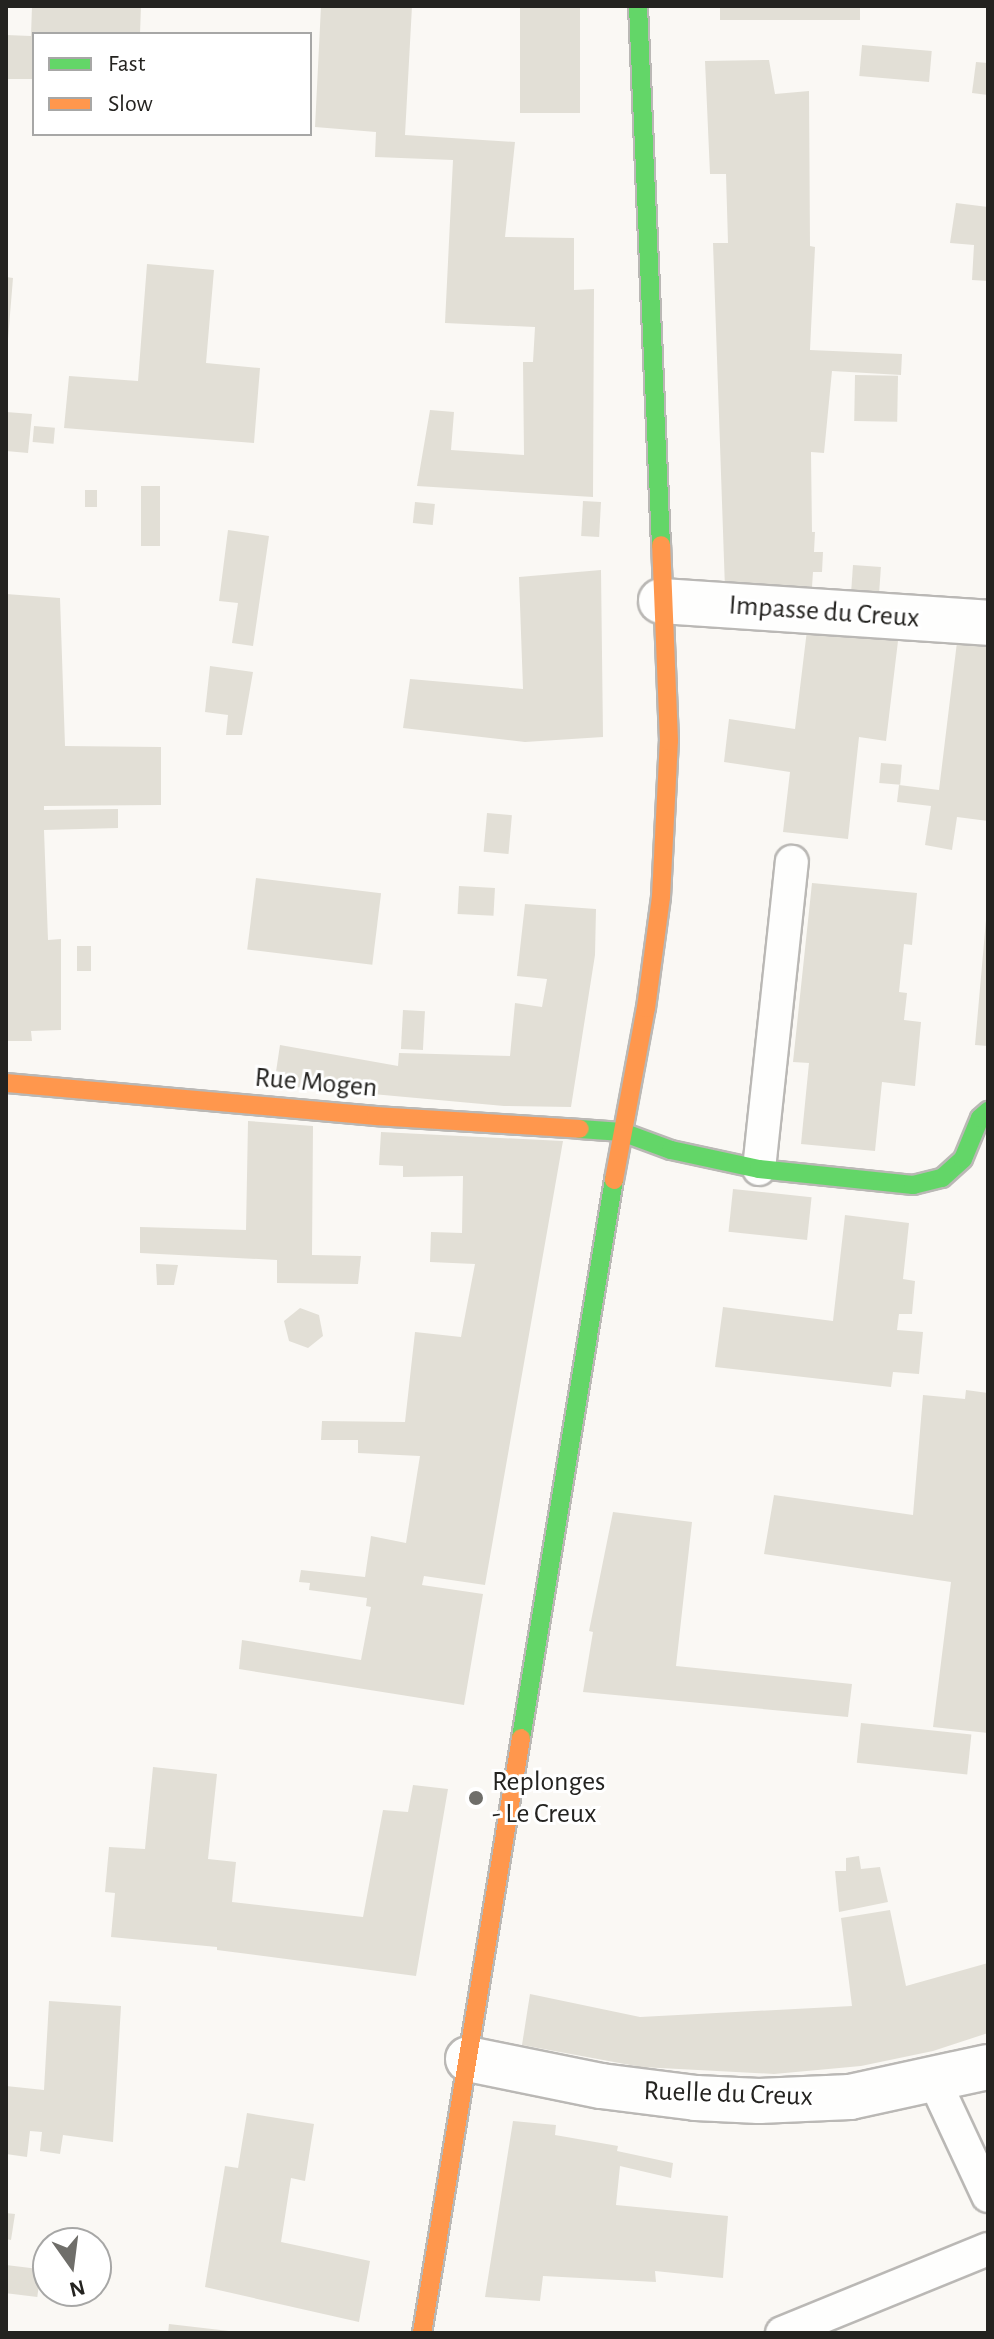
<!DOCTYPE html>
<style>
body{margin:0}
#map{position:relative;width:994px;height:2339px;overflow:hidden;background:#faf8f4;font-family:"Alegreya Sans",sans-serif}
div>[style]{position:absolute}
.building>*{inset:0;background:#e2dfd6;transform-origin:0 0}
.roads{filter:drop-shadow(2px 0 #bab8b5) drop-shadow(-2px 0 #bab8b5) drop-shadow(0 2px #bab8b5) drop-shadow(0 -2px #bab8b5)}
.lane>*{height:32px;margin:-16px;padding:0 16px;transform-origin:16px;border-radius:16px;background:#fefefd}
.street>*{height:44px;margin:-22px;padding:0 22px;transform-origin:22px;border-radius:22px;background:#fefefd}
.fast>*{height:18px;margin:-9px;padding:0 9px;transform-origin:9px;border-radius:9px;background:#63d668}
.slow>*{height:18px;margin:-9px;padding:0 9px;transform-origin:9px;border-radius:9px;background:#ff974d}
.dots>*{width:22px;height:22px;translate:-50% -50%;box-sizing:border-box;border:4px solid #fff;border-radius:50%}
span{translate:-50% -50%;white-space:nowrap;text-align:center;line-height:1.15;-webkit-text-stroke:6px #fff;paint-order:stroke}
.street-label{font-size:28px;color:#242320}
.poi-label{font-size:28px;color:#242320}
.left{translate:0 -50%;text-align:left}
.frame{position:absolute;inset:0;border:8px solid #242320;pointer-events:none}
.legend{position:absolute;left:32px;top:32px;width:280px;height:104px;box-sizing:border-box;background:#fff;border:2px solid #a7a7a6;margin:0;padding:10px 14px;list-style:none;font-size:24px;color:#242320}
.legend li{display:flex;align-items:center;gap:16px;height:40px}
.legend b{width:40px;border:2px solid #a7a7a6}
.north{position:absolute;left:32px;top:2227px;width:80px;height:80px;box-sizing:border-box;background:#fff;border:2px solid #a7a7a6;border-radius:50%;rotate:166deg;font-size:22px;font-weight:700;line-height:32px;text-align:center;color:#242320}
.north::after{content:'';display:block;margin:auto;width:28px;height:36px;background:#6f6e6a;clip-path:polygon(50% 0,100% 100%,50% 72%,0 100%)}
</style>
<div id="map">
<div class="building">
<i style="clip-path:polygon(32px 6px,141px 6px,140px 34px,34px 34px,34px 79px,6px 79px,6px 35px,31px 36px)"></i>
<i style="clip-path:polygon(321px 6px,412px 6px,405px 135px,515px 142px,505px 237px,574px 238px,574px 290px,594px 289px,593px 497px,417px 486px,430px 410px,454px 412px,451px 450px,524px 455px,523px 362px,533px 362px,535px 327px,445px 323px,453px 160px,375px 157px,376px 132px,315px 127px)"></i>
<i style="left:520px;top:6px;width:60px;height:107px"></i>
<i style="left:720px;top:6px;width:140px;height:14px"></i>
<i style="left:862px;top:45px;width:70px;height:31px;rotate:5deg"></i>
<i style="clip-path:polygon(769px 60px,775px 94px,809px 91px,810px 246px,815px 247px,810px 350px,902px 354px,901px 375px,832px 371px,824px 453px,811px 452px,812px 532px,815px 532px,814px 552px,823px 552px,822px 572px,813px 572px,812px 587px,807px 586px,805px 596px,725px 589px,713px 243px,728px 243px,726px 174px,710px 174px,705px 61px)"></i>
<i style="clip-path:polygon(976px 62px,988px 63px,988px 95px,972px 93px)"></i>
<i style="clip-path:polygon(956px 203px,988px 207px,988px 281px,972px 280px,974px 245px,950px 243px)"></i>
<i style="clip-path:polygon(147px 264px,214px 270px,206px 363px,260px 368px,254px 443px,64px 428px,69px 376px,138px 381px)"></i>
<i style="clip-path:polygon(6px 277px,13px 278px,8px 339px,6px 339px)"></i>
<i style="left:855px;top:375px;width:43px;height:46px;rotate:1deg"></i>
<i style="clip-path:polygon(6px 412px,32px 414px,28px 453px,6px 451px)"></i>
<i style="left:34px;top:426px;width:21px;height:16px;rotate:5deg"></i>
<i style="left:141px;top:486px;width:19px;height:60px"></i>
<i style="left:85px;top:490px;width:12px;height:17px"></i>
<i style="left:583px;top:501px;width:18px;height:35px;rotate:3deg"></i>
<i style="left:415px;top:502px;width:20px;height:21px;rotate:6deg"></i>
<i style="clip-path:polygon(228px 530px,269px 536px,253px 646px,232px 643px,238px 603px,219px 601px)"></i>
<i style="left:853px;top:565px;width:28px;height:36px;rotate:4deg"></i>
<i style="clip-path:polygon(601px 570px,603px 737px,525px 742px,403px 728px,410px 679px,523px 689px,519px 577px)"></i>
<i style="clip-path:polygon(6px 594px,60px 598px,65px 746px,161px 747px,161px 805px,44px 806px,44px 810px,118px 809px,118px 828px,44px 830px,48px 940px,61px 939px,61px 1030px,31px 1031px,32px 1041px,6px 1041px)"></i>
<i style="clip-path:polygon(807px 630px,898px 641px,886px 741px,859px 737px,848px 839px,783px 832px,790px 772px,724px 762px,729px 719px,795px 729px)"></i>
<i style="clip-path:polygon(957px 642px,988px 645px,988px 821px,957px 817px,952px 850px,925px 845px,931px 806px,897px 802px,899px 785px,939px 790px)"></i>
<i style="clip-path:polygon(210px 666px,253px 672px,242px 735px,226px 735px,228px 715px,205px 712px)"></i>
<i style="left:881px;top:763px;width:21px;height:20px;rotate:5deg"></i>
<i style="left:487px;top:813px;width:25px;height:39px;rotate:5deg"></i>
<i style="left:256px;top:878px;width:126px;height:72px;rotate:7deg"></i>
<i style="clip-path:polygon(812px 883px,917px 893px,912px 945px,904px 944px,899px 992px,907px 993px,904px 1020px,921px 1022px,915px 1086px,882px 1082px,875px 1151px,801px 1144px,809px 1063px,793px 1062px)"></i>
<i style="left:459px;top:886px;width:36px;height:28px;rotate:3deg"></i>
<i style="clip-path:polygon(525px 904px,596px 909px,595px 955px,571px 1107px,504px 1106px,274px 1085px,280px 1045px,398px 1066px,399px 1053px,510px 1056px,515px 1003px,542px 1007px,547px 979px,517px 976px)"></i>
<i style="clip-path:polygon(986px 920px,988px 920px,988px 1046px,975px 1045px)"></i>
<i style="left:91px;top:946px;width:25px;height:14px;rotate:90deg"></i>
<i style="left:403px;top:1010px;width:22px;height:39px;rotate:3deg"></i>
<i style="clip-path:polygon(248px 1121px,313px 1126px,312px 1255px,361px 1256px,358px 1284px,277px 1283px,277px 1260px,140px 1253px,140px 1227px,246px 1230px)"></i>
<i style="clip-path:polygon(381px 1132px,563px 1141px,485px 1585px,424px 1576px,422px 1585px,483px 1594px,464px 1705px,239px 1669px,242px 1640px,361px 1660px,371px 1607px,366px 1606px,367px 1598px,309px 1590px,310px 1583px,299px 1582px,301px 1570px,365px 1577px,371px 1536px,406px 1543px,420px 1456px,358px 1453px,358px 1440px,321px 1440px,322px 1421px,405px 1422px,415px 1332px,461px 1337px,475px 1264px,430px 1262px,431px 1232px,462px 1233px,463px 1176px,403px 1177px,403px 1166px,379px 1165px)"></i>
<i style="left:733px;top:1189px;width:79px;height:43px;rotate:6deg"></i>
<i style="clip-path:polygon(845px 1215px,909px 1223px,903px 1279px,915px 1281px,912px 1314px,899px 1314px,897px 1330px,923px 1332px,919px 1374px,893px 1372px,891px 1387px,715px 1367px,723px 1307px,833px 1321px)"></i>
<i style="clip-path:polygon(156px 1264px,178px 1265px,174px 1285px,157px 1285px)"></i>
<i style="clip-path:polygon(300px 1308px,319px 1315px,323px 1336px,308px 1348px,289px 1341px,284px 1321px)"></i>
<i style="clip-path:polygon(966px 1390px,988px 1393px,988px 1733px,933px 1727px,951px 1582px,764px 1554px,774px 1495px,913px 1515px,923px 1395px,965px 1399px)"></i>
<i style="clip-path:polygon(613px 1512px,692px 1522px,676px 1666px,852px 1684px,848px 1717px,583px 1692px,593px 1632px,589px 1631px)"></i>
<i style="left:861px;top:1723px;width:111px;height:40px;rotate:6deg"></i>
<i style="clip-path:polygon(153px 1767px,217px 1774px,208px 1859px,236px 1862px,232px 1902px,363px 1917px,383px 1810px,408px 1812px,413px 1785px,448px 1789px,416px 1976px,217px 1950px,217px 1947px,111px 1937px,115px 1893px,105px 1892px,109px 1847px,145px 1849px)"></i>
<i style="clip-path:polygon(859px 1856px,861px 1869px,880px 1867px,888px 1902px,839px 1912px,835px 1871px,846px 1871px,846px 1858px)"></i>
<i style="clip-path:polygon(890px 1910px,906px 1986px,988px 1963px,988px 2033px,933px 2051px,861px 2066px,774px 2074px,641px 2067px,522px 2045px,530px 1994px,640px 2017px,852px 2006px,841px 1918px)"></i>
<i style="clip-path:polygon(49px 2001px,121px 2006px,113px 2142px,63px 2135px,60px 2154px,40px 2151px,42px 2132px,30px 2131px,27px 2157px,6px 2154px,6px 2086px,44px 2090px)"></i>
<i style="clip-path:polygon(247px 2113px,314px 2124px,305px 2181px,291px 2178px,281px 2242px,370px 2261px,359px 2322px,205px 2287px,225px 2166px,238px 2168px)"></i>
<i style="clip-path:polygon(513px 2121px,556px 2125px,555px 2135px,618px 2146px,617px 2151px,673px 2163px,671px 2178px,620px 2166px,616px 2205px,728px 2216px,723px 2278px,655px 2271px,656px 2282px,543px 2276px,540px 2301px,485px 2297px)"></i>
<i style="clip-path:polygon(6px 2213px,15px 2214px,11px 2240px,6px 2239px)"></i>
<i style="left:6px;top:2265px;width:35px;height:28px;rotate:7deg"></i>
<i style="clip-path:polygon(169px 2324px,229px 2331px,229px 2333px,168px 2333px)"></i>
</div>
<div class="roads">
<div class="lane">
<i style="left:759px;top:1169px;width:309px;rotate:-83.9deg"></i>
<i style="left:934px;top:2080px;width:128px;rotate:65deg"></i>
<i style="left:782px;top:2333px;width:222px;rotate:-22.2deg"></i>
</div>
<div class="street">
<i style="left:661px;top:601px;width:328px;rotate:3.8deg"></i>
<i style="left:468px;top:2059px;width:136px;rotate:11.5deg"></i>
<i style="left:601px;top:2086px;width:96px;rotate:7.2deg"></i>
<i style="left:696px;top:2098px;width:63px;rotate:2.7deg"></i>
<i style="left:759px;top:2101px;width:91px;rotate:-2.5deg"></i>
<i style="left:850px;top:2097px;width:141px;rotate:-12.3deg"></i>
</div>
<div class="fast">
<i style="left:638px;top:6px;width:539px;rotate:87.56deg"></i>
<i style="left:580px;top:1129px;width:42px;rotate:4.1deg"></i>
<i style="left:622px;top:1132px;width:52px;rotate:20.2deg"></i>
<i style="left:671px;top:1150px;width:90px;rotate:12.2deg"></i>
<i style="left:759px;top:1169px;width:155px;rotate:5.9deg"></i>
<i style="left:913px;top:1185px;width:30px;rotate:-14deg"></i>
<i style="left:942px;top:1178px;width:28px;rotate:-42deg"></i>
<i style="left:963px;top:1159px;width:44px;rotate:-67.5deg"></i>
<i style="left:980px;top:1118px;width:11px;rotate:-41deg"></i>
<i style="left:521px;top:1738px;width:566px;rotate:-80.54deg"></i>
</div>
<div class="slow">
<i style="left:6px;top:1083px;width:371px;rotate:5.1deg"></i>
<i style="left:376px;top:1116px;width:204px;rotate:3.6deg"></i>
<i style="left:614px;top:1180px;width:175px;rotate:-79.5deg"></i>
<i style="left:646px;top:1008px;width:112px;rotate:-82.3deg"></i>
<i style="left:661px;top:897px;width:156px;rotate:-87.1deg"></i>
<i style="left:669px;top:741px;width:196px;rotate:-92.3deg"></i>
<i style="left:422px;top:2333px;width:603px;rotate:-80.55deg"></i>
</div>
</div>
<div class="dots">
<i style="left:476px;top:1798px;background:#6f6e6a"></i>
</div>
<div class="street-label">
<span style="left:824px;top:612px;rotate:4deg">Impasse du Creux</span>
<span style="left:316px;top:1083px;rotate:5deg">Rue Mogen</span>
<span style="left:728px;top:2094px;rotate:2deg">Ruelle du Creux</span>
</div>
<div class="poi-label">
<span class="left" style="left:492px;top:1798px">Replonges<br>- Le Creux</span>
</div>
<div class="frame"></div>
<ul class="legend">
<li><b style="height:10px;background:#63d668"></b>Fast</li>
<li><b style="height:10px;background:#ff974d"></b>Slow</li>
</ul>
<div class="north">N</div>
</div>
